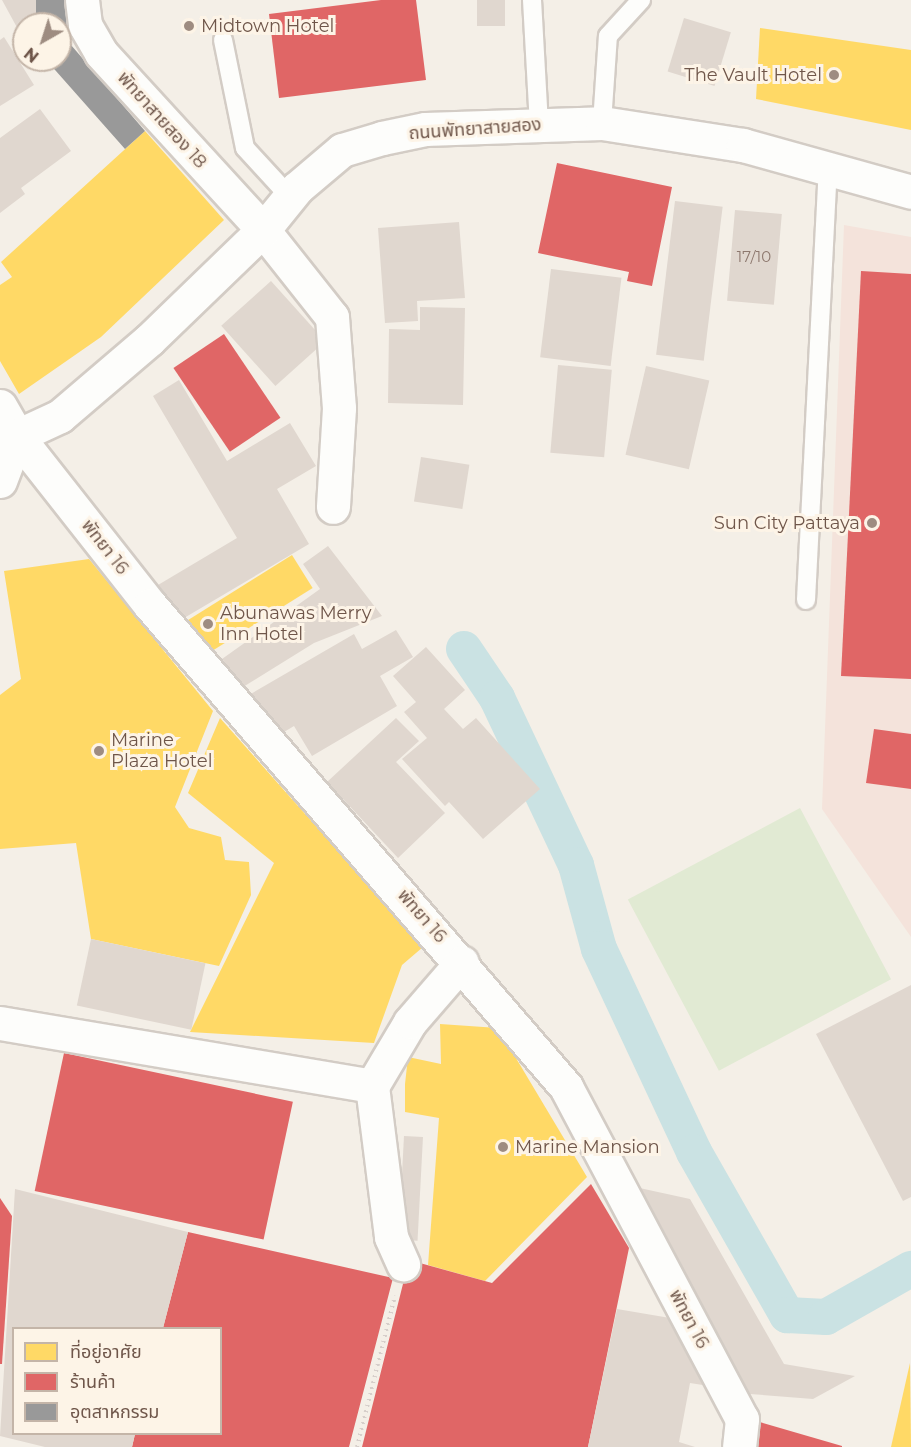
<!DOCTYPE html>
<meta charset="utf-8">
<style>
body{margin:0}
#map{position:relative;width:911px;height:1447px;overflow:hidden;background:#f4efe7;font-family:Montserrat,"Noto Sans Thai",sans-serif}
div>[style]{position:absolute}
.commercial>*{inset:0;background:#f4e3db}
.green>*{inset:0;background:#e1ead3;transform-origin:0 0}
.homes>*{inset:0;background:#ffd966;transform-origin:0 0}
.shops>*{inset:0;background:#e06666;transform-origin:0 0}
.industry>*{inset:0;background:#999}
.canal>*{height:36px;margin:-18px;padding:0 18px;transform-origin:18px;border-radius:18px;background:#cae2e3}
.building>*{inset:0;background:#e0d7cf;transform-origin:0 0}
.path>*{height:4px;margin-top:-2px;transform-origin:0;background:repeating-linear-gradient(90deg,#d6ceca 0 1.5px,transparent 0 6px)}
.roads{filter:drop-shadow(2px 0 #d3ccc5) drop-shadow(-2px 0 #d3ccc5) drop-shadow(0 2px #d3ccc5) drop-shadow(0 -2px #d3ccc5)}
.service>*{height:18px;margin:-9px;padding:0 9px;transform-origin:9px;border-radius:9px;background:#fdfdfb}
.minor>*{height:33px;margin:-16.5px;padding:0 16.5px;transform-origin:16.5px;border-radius:16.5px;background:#fdfdfb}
.secondary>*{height:33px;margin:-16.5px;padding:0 16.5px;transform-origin:16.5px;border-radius:16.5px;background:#fdfdfb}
.dots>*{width:16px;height:16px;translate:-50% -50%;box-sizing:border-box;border:3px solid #fdf4e7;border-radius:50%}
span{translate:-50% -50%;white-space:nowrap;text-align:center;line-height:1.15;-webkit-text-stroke:6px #fdf4e7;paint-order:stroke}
.number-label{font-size:15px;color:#8d786e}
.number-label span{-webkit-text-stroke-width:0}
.poi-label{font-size:18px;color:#6f564a}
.left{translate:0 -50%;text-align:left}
.right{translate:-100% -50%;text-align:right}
.street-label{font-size:18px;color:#6f564a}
.legend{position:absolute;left:12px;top:1327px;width:210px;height:108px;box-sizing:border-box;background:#fdf4e7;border:2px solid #c4b5a8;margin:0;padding:8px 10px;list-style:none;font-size:18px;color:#6f564a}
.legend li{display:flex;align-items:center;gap:12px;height:30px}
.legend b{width:30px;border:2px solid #c4b5a8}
.north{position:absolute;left:12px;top:12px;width:60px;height:60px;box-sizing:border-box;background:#fdf4e7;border:2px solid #c4b5a8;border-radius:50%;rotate:219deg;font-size:16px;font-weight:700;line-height:24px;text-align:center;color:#6f564a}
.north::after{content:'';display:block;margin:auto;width:21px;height:27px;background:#9e8c81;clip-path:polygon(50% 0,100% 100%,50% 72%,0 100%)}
</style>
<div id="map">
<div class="commercial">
<i style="clip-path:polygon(844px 225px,911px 237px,911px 937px,822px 809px)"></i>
</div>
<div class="green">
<i style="left:800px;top:808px;width:194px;height:195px;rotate:62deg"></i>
</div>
<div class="homes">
<i style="clip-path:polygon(760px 28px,911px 50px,911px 130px,756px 99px)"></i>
<i style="clip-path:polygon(145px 131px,224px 220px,101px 337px,19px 394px,0 361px,0 285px,12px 277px,1px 262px)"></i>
<i style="left:292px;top:555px;width:39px;height:130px;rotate:58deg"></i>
<i style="clip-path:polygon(89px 559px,213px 711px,175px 807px,189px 828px,221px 837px,225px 860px,249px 862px,251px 895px,219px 966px,91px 939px,76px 843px,0 849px,0 695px,21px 679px,4px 571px)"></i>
<i style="clip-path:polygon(220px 718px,423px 947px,402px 965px,374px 1043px,190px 1032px,274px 863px,188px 793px)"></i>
<i style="clip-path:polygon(440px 1024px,498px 1028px,587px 1177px,485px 1281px,428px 1265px,439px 1118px,405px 1112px,405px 1084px,408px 1057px,441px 1064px)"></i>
<i style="clip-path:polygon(910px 1363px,911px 1447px,891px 1447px)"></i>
</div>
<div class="shops">
<i style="clip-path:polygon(381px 0,416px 0,426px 80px,279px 98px,269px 14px)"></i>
<i style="clip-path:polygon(557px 163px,672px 187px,652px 286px,627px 281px,629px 272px,538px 253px)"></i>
<i style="clip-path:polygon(861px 271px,911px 274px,911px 679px,841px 676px)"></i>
<i style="left:224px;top:334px;width:101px;height:61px;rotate:56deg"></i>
<i style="clip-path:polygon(874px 729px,911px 734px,911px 789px,866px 783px)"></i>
<i style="left:64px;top:1053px;width:234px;height:141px;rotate:12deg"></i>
<i style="clip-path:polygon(591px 1184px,629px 1248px,588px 1447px,362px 1447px,409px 1260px,492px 1283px)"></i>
<i style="clip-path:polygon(0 1198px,12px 1216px,2px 1364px,0 1364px)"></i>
<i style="clip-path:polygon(188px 1232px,393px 1278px,349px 1447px,132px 1447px,135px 1434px,220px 1434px,220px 1328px,163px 1328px)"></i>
<i style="clip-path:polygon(753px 1420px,842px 1446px,842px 1447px,751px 1447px)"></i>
</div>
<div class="industry">
<i style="clip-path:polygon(36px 0,66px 0,67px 38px,60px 38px,60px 24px,36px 24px)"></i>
<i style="clip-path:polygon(71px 45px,145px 131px,125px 149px,48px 62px,60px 60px,60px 53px)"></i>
</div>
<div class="canal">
<i style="left:464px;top:649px;width:59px;rotate:56deg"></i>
<i style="left:497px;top:698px;width:185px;rotate:64.7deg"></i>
<i style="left:576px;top:865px;width:87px;rotate:74.7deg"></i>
<i style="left:599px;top:949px;width:224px;rotate:64.9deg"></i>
<i style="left:694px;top:1152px;width:188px;rotate:60.3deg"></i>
<i style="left:787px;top:1315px;width:39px;rotate:3deg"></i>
<i style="left:826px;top:1317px;width:98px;rotate:-29.5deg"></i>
</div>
<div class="building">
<i style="clip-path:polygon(2px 0,36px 0,36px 22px,24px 24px,20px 33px)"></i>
<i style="left:477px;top:0;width:28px;height:26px"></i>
<i style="left:684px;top:18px;width:49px;height:56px;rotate:17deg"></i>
<i style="clip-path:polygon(4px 37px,34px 85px,0 106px,0 40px)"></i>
<i style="clip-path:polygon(40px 109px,71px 151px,21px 188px,25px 194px,0 213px,0 138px)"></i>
<i style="left:675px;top:201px;width:48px;height:155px;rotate:7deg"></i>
<i style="left:735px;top:210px;width:47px;height:91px;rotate:5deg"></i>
<i style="clip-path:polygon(459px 222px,465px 298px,417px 301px,418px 321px,385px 323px,378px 228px)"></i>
<i style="left:551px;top:269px;width:71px;height:89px;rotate:7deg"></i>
<i style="left:271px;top:281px;width:81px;height:67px;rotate:48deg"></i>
<i style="clip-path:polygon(420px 307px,465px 308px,463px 405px,388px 403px,389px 329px,420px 330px)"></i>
<i style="left:558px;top:365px;width:54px;height:88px;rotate:5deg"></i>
<i style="left:646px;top:366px;width:65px;height:91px;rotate:13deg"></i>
<i style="clip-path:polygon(179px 380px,227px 461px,290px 423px,316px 466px,277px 489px,309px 544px,179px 621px,158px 585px,237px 538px,153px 396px)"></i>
<i style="left:421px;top:457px;width:49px;height:45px;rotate:9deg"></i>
<i style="clip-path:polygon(328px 546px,382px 616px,314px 643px,243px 687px,222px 659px,320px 589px,303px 564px)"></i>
<i style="clip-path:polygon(396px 630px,413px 657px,380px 676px,397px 706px,312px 756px,294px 726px,274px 738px,249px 695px,354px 634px,362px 649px)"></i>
<i style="clip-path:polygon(426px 647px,465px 690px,444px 709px,463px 729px,476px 718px,540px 789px,483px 839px,449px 802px,445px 806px,402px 759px,427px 738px,404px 712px,416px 702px,393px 676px)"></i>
<i style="clip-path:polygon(396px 718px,419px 741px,396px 762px,445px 813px,398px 858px,327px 782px)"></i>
<i style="left:91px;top:939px;width:117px;height:68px;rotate:12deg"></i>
<i style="clip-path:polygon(911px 985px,911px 1197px,903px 1201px,816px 1034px)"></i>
<i style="left:404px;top:1136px;width:19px;height:104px;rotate:3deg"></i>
<i style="clip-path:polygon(635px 1187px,690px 1199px,784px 1364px,855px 1376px,813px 1399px,750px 1394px)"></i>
<i style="clip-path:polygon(15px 1189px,188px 1232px,163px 1328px,14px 1328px,14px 1434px,135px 1434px,132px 1447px,45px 1447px,0 1436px)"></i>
<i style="clip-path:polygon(617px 1309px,670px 1318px,709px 1386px,690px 1383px,679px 1442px,695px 1447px,588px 1447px)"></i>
</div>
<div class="path">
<i style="left:357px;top:1447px;width:156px;rotate:-75.9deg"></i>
</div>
<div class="roads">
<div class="service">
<i style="left:532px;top:0;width:124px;rotate:86.8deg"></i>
<i style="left:223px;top:40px;width:110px;rotate:78.5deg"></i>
<i style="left:245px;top:148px;width:67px;rotate:47.4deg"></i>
<i style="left:602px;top:123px;width:87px;rotate:-86.1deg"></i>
<i style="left:608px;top:36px;width:49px;rotate:-47.5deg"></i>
<i style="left:806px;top:600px;width:433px;rotate:-87.1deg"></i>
</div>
<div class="minor">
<i style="left:82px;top:0;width:25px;rotate:83deg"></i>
<i style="left:85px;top:25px;width:32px;rotate:60deg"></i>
<i style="left:101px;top:53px;width:240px;rotate:47.5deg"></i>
<i style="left:263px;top:230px;width:111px;rotate:51.6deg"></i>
<i style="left:332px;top:317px;width:91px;rotate:85.6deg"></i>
<i style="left:339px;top:408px;width:99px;rotate:93.5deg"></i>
<i style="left:0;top:406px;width:34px;rotate:60deg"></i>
<i style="left:17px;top:436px;width:215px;rotate:51.8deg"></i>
<i style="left:150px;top:605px;width:637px;rotate:49.2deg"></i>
<i style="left:566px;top:1087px;width:376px;rotate:62.1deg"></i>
<i style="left:742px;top:1419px;width:28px;rotate:96deg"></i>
<i style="left:0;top:481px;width:48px;rotate:-69.3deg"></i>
<i style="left:0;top:1023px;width:377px;rotate:9.6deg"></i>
<i style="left:372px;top:1086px;width:74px;rotate:-59.3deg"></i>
<i style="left:410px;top:1022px;width:79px;rotate:-49.1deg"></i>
<i style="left:372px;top:1086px;width:152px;rotate:82.8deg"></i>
<i style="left:391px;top:1237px;width:30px;rotate:66deg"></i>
</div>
<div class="secondary">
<i style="left:0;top:439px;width:17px;rotate:-10deg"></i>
<i style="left:17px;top:436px;width:47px;rotate:-24.9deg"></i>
<i style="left:60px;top:416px;width:117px;rotate:-40.5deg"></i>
<i style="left:149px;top:340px;width:158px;rotate:-44deg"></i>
<i style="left:263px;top:230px;width:54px;rotate:-51deg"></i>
<i style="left:297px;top:188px;width:59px;rotate:-40.2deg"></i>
<i style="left:342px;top:150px;width:42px;rotate:-16.7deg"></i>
<i style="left:382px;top:138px;width:44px;rotate:-11.8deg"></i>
<i style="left:425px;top:129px;width:177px;rotate:-1.9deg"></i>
<i style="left:602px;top:123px;width:143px;rotate:8.9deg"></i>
<i style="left:743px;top:145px;width:174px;rotate:15.6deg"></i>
</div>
</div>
<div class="dots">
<i style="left:189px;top:26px;background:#9e8c81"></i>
<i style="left:834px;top:75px;background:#9e8c81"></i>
<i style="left:872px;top:523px;background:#9e8c81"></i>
<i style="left:208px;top:624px;background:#9e8c81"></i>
<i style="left:99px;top:751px;background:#9e8c81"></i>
<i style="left:503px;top:1147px;background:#9e8c81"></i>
</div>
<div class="number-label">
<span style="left:754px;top:257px">17/10</span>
</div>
<div class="poi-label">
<span class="left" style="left:201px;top:26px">Midtown Hotel</span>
<span class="right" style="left:822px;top:75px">The Vault Hotel</span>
<span class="right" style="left:860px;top:523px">Sun City Pattaya</span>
<span class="left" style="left:220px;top:624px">Abunawas Merry<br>Inn Hotel</span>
<span class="left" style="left:111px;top:751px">Marine<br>Plaza Hotel</span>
<span class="left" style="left:515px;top:1147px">Marine Mansion</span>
</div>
<div class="street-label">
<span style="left:162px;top:120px;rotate:48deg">พัทยาสายสอง 18</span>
<span style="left:475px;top:129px;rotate:-4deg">ถนนพัทยาสายสอง</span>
<span style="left:105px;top:547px;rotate:52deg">พัทยา 16</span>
<span style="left:422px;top:916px;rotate:49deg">พัทยา 16</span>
<span style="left:689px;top:1319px;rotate:62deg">พัทยา 16</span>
</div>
<ul class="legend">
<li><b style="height:16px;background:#ffd966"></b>ที่อยู่อาศัย</li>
<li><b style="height:16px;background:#e06666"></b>ร้านค้า</li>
<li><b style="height:16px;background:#999"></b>อุตสาหกรรม</li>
</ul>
<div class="north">N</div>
</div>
